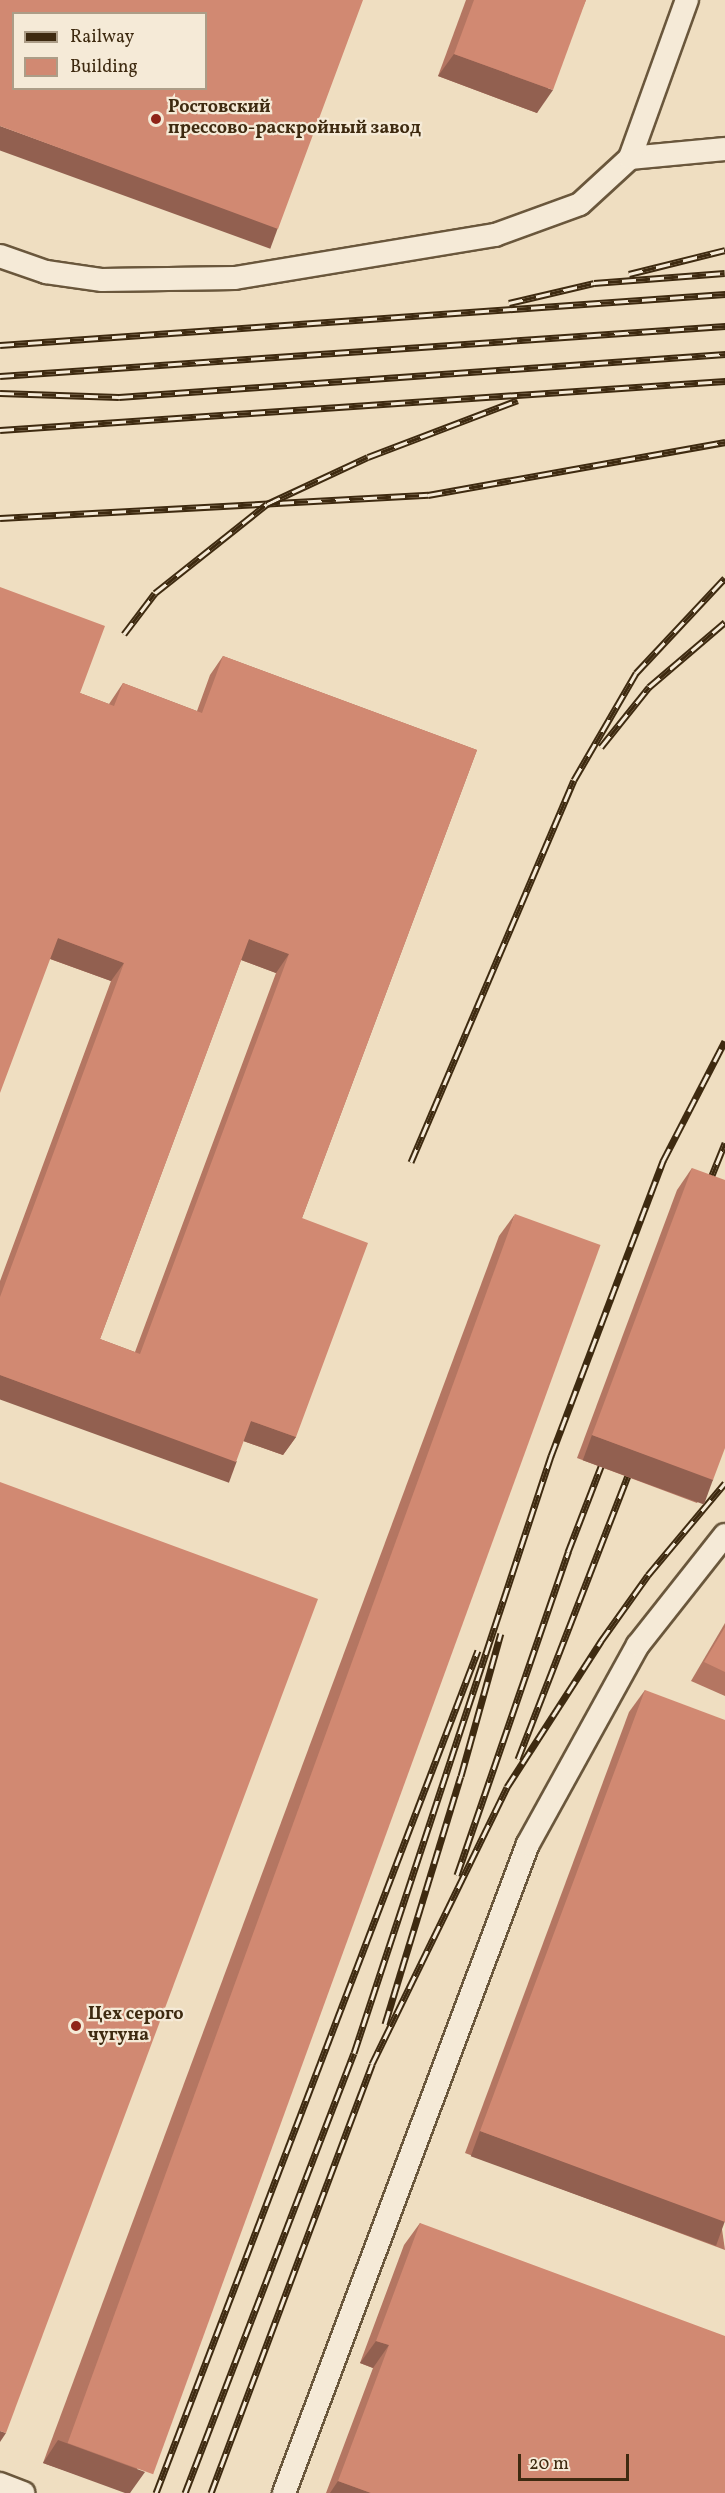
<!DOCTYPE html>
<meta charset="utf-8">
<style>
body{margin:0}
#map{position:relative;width:725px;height:2493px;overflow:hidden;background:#efdec1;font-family:Vollkorn,serif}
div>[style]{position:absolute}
.roads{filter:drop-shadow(2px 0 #6a573c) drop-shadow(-2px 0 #6a573c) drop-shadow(0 2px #6a573c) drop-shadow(0 -2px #6a573c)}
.service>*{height:22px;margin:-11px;padding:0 11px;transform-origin:11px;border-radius:11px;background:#f5ead7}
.rail>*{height:7px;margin-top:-3.5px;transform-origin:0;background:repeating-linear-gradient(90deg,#f5ead7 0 14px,#3e2a10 0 28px);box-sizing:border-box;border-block:2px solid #3e2a10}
.wall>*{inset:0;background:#b47662}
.shaded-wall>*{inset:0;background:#926050;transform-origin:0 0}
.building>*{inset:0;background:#d18972;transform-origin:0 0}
.dots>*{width:16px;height:16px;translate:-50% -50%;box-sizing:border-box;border:3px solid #f5ead7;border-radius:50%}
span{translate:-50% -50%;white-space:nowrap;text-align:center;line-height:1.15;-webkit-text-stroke:4.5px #f5ead7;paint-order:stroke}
.poi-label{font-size:18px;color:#3e2a10;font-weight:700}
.left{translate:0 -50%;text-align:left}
.legend{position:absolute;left:12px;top:12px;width:195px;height:78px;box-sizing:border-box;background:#f5ead7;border:2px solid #ac9d87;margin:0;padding:8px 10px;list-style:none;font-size:18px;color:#3e2a10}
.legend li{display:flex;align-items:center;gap:12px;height:30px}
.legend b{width:30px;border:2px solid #ac9d87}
.scale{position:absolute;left:518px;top:2454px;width:111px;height:27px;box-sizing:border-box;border:3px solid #3e2a10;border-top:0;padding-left:8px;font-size:18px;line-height:21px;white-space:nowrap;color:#3e2a10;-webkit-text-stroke:4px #f5ead7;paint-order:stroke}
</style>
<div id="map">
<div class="roads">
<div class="service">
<i style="left:630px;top:158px;width:95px;rotate:-5.4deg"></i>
<i style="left:0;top:256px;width:49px;rotate:19.2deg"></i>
<i style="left:46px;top:272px;width:57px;rotate:8.1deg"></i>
<i style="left:102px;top:280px;width:133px;rotate:-0.9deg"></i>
<i style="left:235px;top:278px;width:264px;rotate:-9.4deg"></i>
<i style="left:495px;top:235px;width:90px;rotate:-20deg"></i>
<i style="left:580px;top:204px;width:68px;rotate:-42.6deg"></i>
<i style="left:630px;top:158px;width:168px;rotate:-70.2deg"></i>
<i style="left:0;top:2484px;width:25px;rotate:21deg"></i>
<i style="left:284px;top:2493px;width:693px;rotate:-69.4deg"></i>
<i style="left:528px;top:1844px;width:227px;rotate:-61.1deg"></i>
<i style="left:638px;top:1645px;width:140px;rotate:-51.7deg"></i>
</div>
</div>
<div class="rail">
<i style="left:629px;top:274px;width:99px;rotate:-14deg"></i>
<i style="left:509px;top:303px;width:87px;rotate:-13.2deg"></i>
<i style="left:594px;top:283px;width:131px;rotate:-4.4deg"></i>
<i style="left:0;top:345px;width:727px;rotate:-4.02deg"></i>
<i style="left:0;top:376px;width:727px;rotate:-3.95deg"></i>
<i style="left:0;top:393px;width:119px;rotate:1.9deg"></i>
<i style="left:119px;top:397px;width:608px;rotate:-4.06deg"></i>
<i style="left:0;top:430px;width:727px;rotate:-3.87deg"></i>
<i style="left:0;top:518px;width:429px;rotate:-3.1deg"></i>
<i style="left:428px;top:495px;width:302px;rotate:-10.1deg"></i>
<i style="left:124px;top:634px;width:51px;rotate:-52.9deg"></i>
<i style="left:155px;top:593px;width:143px;rotate:-38.5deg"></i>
<i style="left:267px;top:504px;width:111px;rotate:-25deg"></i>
<i style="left:368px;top:457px;width:160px;rotate:-20.8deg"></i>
<i style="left:601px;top:747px;width:77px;rotate:-51.3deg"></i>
<i style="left:649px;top:687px;width:100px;rotate:-40.5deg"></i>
<i style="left:411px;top:1162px;width:415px;rotate:-66.9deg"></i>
<i style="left:574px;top:780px;width:124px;rotate:-59.9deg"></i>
<i style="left:636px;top:673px;width:130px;rotate:-46.9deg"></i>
<i style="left:706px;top:1190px;width:51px;rotate:-68deg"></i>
<i style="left:518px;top:1759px;width:321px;rotate:-68.8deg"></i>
<i style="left:457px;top:1875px;width:342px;rotate:-71deg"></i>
<i style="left:568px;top:1552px;width:108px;rotate:-68.9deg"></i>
<i style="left:385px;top:2024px;width:259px;rotate:-73deg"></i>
<i style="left:461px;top:1776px;width:148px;rotate:-74.4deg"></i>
<i style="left:156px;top:2493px;width:902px;rotate:-69.09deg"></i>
<i style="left:185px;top:2493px;width:471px;rotate:-69deg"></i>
<i style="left:354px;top:2053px;width:629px;rotate:-71.74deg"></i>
<i style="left:551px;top:1456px;width:316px;rotate:-69.2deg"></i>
<i style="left:663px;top:1161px;width:135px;rotate:-62.7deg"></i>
<i style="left:211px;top:2493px;width:458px;rotate:-69.4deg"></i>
<i style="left:372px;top:2064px;width:308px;rotate:-64deg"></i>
<i style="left:507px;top:1787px;width:174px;rotate:-57.2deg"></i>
<i style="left:601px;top:1641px;width:81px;rotate:-54.5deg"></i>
<i style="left:648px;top:1575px;width:120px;rotate:-50.1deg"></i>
</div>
<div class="wall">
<i style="clip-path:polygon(466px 0,586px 0,537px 113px,438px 76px)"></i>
<i style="clip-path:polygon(evenodd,223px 656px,477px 750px,302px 1218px,296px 1437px,283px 1455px,243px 1441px,223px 1480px,0 1398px,0 1281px,111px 981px,50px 959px,80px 693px,109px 704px,123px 683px,197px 711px,210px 675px,223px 656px,241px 960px,276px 973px,135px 1352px,100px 1339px,241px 960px)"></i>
<i style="clip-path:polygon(692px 1168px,713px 1480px,697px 1503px,577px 1458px,677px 1190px)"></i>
<i style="clip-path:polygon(515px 1214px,130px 2493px,43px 2463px,499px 1236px)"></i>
<i style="clip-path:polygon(725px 1623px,725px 1696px,691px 1681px)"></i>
<i style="clip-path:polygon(645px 1690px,725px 2250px,465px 2153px,629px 1712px)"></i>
<i style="clip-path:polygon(420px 2223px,725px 2493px,326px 2493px,373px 2368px,360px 2363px,404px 2245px)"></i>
</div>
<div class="shaded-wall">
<i style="clip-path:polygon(454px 54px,553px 90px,537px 113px,438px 76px)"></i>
<i style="left:0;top:126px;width:296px;height:23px;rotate:20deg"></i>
<i style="clip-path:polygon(58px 938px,124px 963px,111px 981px,45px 957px)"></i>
<i style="clip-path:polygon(249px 939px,289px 954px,276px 973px,236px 958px)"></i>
<i style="left:0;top:1375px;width:252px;height:23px;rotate:20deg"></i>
<i style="clip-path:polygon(251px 1421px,296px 1437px,283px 1455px,238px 1439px)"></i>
<i style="left:592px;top:1435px;width:129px;height:27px;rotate:20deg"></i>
<i style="left:480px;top:2131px;width:261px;height:27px;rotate:20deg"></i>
<i style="clip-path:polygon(376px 2341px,389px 2345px,373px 2368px,360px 2363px)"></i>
<i style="clip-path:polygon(0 2431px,6px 2433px,0 2442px)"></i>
<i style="clip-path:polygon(58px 2440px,145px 2472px,130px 2493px,125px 2493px,43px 2463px)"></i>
<i style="clip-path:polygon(338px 2481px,371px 2493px,330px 2493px)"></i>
</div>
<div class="building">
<i style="clip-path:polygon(evenodd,0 0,363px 0,278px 229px,0 126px,0 0,14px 14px,206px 14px,206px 88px,14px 88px,14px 14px)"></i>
<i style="clip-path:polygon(474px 0,586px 0,553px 90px,454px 54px)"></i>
<i style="clip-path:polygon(evenodd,0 587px,105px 626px,80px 693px,114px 706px,123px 683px,202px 713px,223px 656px,477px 750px,302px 1218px,368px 1243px,296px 1437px,251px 1421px,236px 1462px,0 1375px,0 1297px,124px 963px,58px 938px,0 1093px,0 587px,249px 939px,289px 954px,140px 1354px,100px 1339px,249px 939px)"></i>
<i style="clip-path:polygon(692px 1168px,725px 1180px,725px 1448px,713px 1480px,592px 1435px)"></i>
<i style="left:515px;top:1214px;width:91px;height:1308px;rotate:20deg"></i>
<i style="clip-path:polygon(0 1482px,318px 1599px,6px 2433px,0 2431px)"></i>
<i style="clip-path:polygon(725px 1627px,725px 1672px,704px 1662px)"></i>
<i style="clip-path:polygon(645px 1690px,725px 1720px,725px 2222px,480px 2131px)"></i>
<i style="clip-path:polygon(420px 2223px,725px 2336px,725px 2493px,371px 2493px,338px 2481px,389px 2345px,376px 2341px)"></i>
</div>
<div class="dots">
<i style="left:156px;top:119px;background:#8f2418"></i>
<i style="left:76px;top:2026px;background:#8f2418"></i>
</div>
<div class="poi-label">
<span class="left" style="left:168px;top:119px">Ростовский<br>прессово-раскройный завод</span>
<span class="left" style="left:88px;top:2026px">Цех серого<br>чугуна</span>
</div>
<ul class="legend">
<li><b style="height:8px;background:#3e2a10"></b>Railway</li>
<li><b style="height:16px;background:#d18972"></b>Building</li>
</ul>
<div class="scale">20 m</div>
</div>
